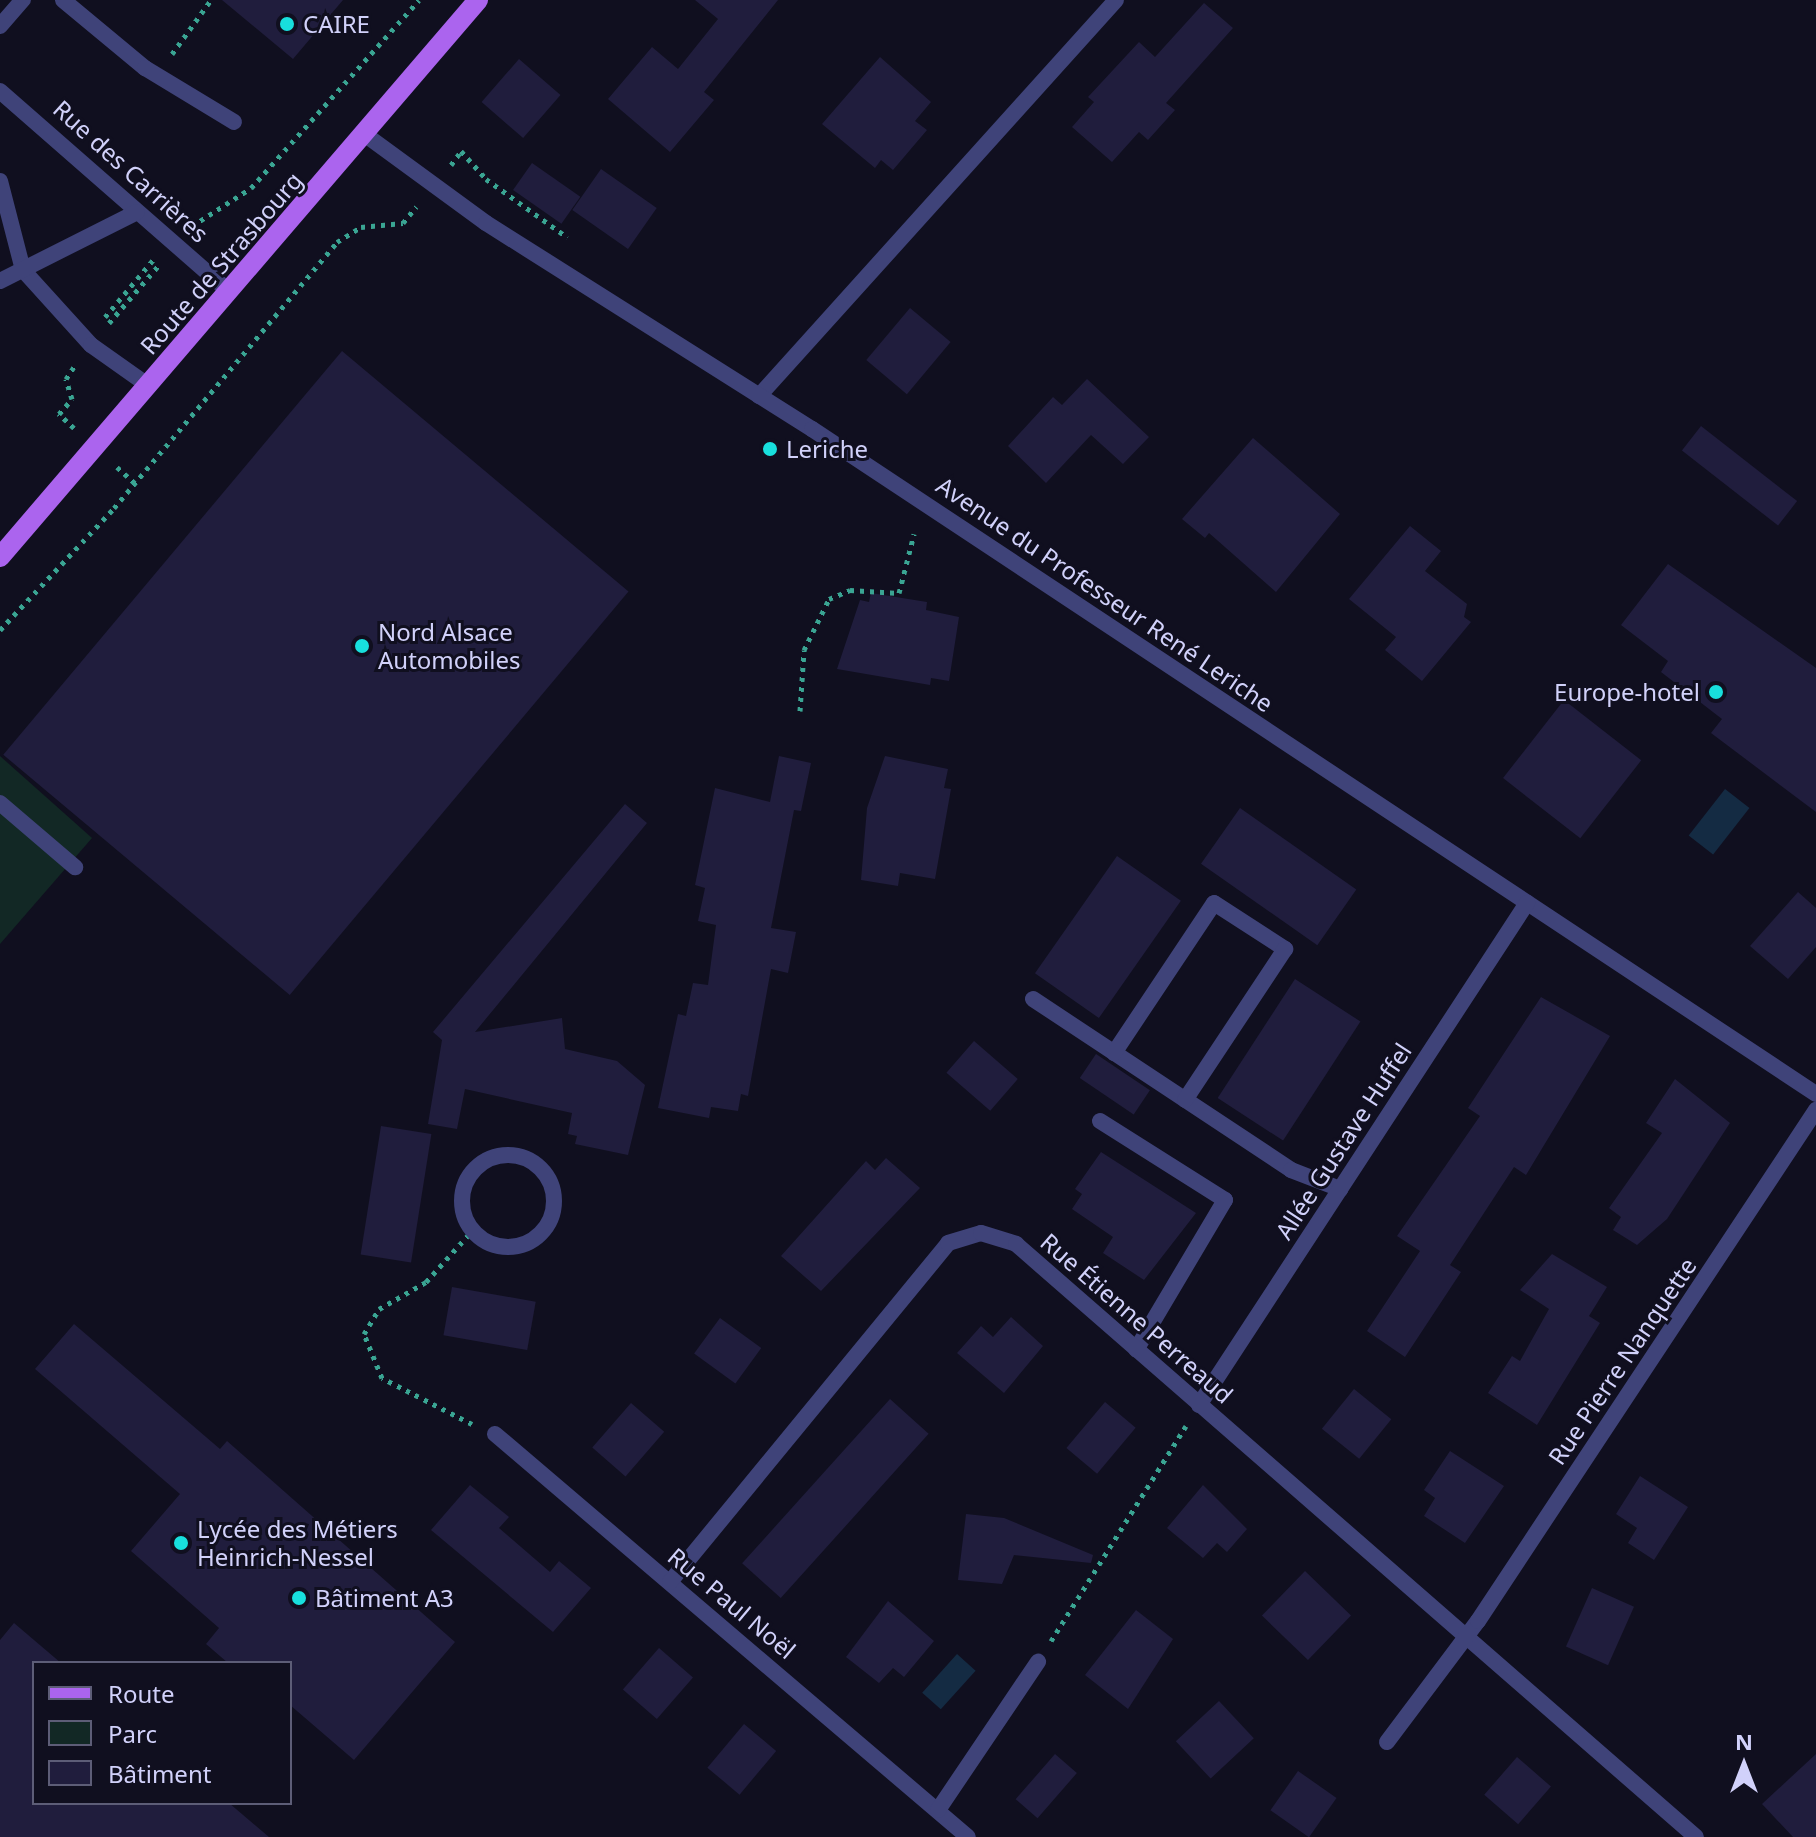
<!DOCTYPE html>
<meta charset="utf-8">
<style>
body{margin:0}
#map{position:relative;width:1816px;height:1837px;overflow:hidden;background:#100f1f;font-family:"Noto Sans",sans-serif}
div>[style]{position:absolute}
.green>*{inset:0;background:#122825}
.water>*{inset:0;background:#142b43;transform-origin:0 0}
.building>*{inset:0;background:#201d3d;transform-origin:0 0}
.path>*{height:5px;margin-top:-2.5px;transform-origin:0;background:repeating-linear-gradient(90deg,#3aa593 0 4px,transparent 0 10px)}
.service>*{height:16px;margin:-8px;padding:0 8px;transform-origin:8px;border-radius:8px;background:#3f4379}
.service>.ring{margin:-8px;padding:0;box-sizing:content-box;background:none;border:16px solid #3f4379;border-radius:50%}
.minor>*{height:16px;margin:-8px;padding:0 8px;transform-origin:8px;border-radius:8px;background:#3f4379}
.primary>*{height:20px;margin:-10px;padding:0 10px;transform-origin:10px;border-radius:10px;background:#ab64ee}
.dots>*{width:22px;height:22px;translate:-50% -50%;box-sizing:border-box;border:4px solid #100f1f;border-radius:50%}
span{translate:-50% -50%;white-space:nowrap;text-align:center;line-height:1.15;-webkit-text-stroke:6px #100f1f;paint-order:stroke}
.poi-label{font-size:24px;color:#d1d1fa}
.left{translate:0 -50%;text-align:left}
.right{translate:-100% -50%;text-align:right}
.street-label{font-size:24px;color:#d1d1fa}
.legend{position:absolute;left:32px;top:1661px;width:260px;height:144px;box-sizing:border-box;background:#100f1f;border:2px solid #5d5d77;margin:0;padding:10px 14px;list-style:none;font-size:24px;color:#d1d1fa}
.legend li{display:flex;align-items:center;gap:16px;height:40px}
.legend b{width:40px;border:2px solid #5d5d77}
.north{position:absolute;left:1704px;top:1725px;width:80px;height:80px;-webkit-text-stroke:6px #100f1f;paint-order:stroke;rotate:0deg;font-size:22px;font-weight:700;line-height:32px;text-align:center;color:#d1d1fa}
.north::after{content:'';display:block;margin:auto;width:28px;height:36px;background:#d1d1fa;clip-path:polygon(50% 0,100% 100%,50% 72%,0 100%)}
</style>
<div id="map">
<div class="green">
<i style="clip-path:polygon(0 756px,92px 838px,0 944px)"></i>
</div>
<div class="water">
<i style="left:1725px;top:789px;width:31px;height:59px;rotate:38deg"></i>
<i style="left:957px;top:1654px;width:25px;height:52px;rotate:42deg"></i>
</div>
<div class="building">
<i style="clip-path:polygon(222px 0,343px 0,293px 59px)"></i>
<i style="clip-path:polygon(695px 0,778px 0,704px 92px,714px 100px,670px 152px,608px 99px,652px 47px,678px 69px,718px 19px)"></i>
<i style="clip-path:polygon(1204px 3px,1233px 28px,1166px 103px,1175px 110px,1148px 140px,1139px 132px,1112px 162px,1072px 127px,1094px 102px,1088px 97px,1139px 42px,1155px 57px)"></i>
<i style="clip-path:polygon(880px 57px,931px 102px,915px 121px,927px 130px,893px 170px,881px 160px,875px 168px,822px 124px)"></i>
<i style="left:519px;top:59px;width:55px;height:57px;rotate:41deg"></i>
<i style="left:532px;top:163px;width:59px;height:33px;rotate:35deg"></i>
<i style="left:601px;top:169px;width:68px;height:50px;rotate:35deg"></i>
<i style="left:910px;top:308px;width:53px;height:68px;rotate:40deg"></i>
<i style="left:342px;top:351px;width:374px;height:527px;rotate:40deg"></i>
<i style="clip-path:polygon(1087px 379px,1149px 437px,1123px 464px,1091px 435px,1046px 483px,1008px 446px,1053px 397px,1062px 405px)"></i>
<i style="left:1701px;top:426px;width:122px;height:31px;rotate:38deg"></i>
<i style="clip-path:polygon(1253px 438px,1340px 514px,1276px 592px,1209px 533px,1205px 538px,1182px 519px)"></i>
<i style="clip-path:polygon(1410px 526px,1441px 551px,1425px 571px,1467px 604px,1464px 617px,1471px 622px,1422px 681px,1385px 650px,1396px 637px,1349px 599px)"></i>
<i style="clip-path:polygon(1668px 564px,1816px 668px,1816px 812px,1711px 733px,1722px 719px,1661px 672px,1668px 661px,1621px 625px)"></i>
<i style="clip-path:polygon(871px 593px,927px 602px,926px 610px,959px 617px,949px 681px,931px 678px,930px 685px,837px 669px,860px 600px,869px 602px)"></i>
<i style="left:1564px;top:700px;width:98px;height:99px;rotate:38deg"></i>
<i style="clip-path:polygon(779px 756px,811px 763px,801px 811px,794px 810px,771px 928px,796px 932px,788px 973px,771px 969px,748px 1096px,741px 1094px,738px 1111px,711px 1107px,709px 1118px,658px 1108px,678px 1014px,686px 1016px,693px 983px,708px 985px,716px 925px,698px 921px,705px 888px,695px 885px,715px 788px,770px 802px)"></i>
<i style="clip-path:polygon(885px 756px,948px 769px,944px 788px,951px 789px,935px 879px,900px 873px,898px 886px,861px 880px,867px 808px)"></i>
<i style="clip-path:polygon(625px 804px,647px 823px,475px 1032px,562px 1018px,565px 1049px,617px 1061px,645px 1085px,628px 1155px,575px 1144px,577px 1136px,568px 1134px,572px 1113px,465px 1089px,457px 1129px,428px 1124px,442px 1040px,433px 1032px)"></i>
<i style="left:1240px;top:808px;width:142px;height:68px;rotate:35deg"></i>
<i style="left:1117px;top:856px;width:78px;height:143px;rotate:35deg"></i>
<i style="clip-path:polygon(1798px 892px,1816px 908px,1816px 947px,1788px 979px,1750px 946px)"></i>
<i style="left:1295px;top:979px;width:78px;height:142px;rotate:33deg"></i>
<i style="clip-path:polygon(1541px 997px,1610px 1036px,1526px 1175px,1514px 1167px,1450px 1265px,1461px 1272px,1405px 1357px,1367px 1331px,1420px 1251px,1397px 1236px,1480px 1116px,1468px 1108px)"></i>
<i style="left:974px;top:1041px;width:58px;height:42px;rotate:41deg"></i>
<i style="left:1096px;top:1054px;width:65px;height:29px;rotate:34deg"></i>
<i style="clip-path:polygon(1675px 1079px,1730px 1123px,1667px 1219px,1637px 1245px,1613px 1230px,1621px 1217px,1609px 1208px,1662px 1133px,1646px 1123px)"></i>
<i style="left:381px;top:1126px;width:51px;height:130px;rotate:9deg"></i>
<i style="clip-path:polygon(1101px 1152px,1196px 1213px,1144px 1280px,1103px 1253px,1113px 1237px,1072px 1209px,1082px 1194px,1075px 1189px)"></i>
<i style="clip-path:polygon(886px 1158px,920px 1188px,821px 1291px,781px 1256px,866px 1161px,875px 1170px)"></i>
<i style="clip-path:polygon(1552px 1254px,1607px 1287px,1589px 1316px,1600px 1323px,1537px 1425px,1488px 1393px,1512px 1356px,1520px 1361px,1549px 1309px,1520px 1290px)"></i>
<i style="left:452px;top:1287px;width:85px;height:49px;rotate:10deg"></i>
<i style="clip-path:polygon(1011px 1317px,1043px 1346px,1004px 1393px,957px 1353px,981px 1326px,993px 1337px)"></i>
<i style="left:720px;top:1318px;width:51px;height:44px;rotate:36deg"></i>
<i style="clip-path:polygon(74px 1324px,220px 1449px,227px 1441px,455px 1642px,354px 1760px,290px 1705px,290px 1663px,228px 1663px,206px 1644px,219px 1628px,131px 1551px,180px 1494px,35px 1369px)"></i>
<i style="left:1354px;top:1389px;width:48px;height:51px;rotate:39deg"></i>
<i style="left:890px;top:1399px;width:52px;height:221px;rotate:42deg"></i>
<i style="left:1105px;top:1402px;width:40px;height:60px;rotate:40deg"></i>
<i style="left:631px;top:1403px;width:44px;height:59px;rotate:41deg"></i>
<i style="clip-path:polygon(1450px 1451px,1504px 1486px,1465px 1543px,1424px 1516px,1435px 1498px,1424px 1490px)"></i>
<i style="clip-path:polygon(1640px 1476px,1688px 1507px,1654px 1560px,1628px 1543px,1637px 1528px,1616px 1514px)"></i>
<i style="clip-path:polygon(470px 1485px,509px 1517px,499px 1528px,550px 1572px,559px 1561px,591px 1588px,553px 1632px,431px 1530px)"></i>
<i style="clip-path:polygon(1203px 1485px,1247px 1529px,1227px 1552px,1217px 1543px,1203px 1558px,1167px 1528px)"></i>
<i style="clip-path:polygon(966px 1514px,1004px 1518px,1093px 1555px,1091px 1563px,1014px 1555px,1002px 1584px,958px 1580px)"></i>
<i style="left:1305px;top:1571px;width:64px;height:62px;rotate:44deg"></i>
<i style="left:1592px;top:1588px;width:46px;height:64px;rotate:24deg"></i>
<i style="clip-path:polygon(888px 1601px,934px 1641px,904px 1677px,893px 1668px,879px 1683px,846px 1657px)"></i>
<i style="clip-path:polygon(1136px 1610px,1173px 1639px,1128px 1709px,1085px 1675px)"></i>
<i style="clip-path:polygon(14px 1623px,61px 1663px,34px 1663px,34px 1803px,229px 1803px,269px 1837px,0 1837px,0 1640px)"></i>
<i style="left:659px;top:1648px;width:45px;height:55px;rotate:41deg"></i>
<i style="left:1219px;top:1701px;width:51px;height:59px;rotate:47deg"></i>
<i style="left:744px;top:1724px;width:42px;height:57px;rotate:40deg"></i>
<i style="left:1055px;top:1754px;width:29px;height:60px;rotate:41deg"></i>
<i style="clip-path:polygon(1816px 1754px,1816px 1837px,1793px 1837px,1762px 1804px)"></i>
<i style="left:1517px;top:1757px;width:45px;height:50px;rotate:41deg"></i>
<i style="left:1298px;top:1771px;width:47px;height:48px;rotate:35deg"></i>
</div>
<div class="path">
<i style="left:172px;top:54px;width:67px;rotate:-54.2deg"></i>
<i style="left:451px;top:165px;width:17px;rotate:-54deg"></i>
<i style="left:461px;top:151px;width:38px;rotate:48deg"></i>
<i style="left:486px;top:179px;width:100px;rotate:35.6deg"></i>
<i style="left:192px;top:226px;width:70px;rotate:-32.8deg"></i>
<i style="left:251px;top:188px;width:252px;rotate:-48.2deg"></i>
<i style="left:105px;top:317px;width:75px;rotate:-49.9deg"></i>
<i style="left:109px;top:323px;width:78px;rotate:-49.2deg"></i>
<i style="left:74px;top:428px;width:21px;rotate:-137deg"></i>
<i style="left:59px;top:414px;width:20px;rotate:-49deg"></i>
<i style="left:72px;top:399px;width:21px;rotate:-107deg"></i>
<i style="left:66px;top:379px;width:17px;rotate:-57deg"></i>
<i style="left:117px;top:467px;width:24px;rotate:42deg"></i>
<i style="left:0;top:630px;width:167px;rotate:-46.9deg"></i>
<i style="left:114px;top:508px;width:347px;rotate:-50deg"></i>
<i style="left:337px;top:242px;width:28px;rotate:-32deg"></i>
<i style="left:361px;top:227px;width:42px;rotate:-5.4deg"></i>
<i style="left:403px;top:223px;width:21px;rotate:-51deg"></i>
<i style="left:800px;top:711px;width:61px;rotate:-86.2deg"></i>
<i style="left:804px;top:650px;width:57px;rotate:-63.9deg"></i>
<i style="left:829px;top:599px;width:23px;rotate:-23deg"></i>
<i style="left:850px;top:590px;width:49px;rotate:3.5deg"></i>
<i style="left:899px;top:593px;width:61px;rotate:-75.7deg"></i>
<i style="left:472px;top:1424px;width:101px;rotate:-152.9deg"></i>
<i style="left:382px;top:1378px;width:48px;rotate:-112.2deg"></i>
<i style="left:364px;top:1334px;width:29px;rotate:-59deg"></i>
<i style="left:379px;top:1309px;width:54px;rotate:-29.9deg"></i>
<i style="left:426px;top:1282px;width:69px;rotate:-48deg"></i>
<i style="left:1051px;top:1641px;width:254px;rotate:-57.9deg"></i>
</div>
<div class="service">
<i style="left:63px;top:0;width:107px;rotate:39.7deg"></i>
<i style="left:145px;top:68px;width:104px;rotate:31.2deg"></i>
<i style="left:0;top:26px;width:35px;rotate:-49deg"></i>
<i style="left:759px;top:396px;width:533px;rotate:-47.96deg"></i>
<i style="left:0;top:803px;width:99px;rotate:40.5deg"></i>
<i style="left:1033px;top:999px;width:310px;rotate:33.5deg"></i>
<i style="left:1291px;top:1170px;width:53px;rotate:21.2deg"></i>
<i style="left:1114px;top:1053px;width:180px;rotate:-56.3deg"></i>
<i style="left:1214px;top:903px;width:85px;rotate:32.9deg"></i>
<i style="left:1285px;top:949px;width:181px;rotate:123.5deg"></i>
<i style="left:1100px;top:1121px;width:148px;rotate:32.3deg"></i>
<i style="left:1225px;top:1200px;width:174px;rotate:120.7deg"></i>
<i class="ring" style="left:462px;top:1155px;width:76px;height:76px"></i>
</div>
<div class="minor">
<i style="left:0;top:91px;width:302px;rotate:41.2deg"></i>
<i style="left:367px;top:136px;width:147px;rotate:36.2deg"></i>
<i style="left:486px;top:223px;width:386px;rotate:32.3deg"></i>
<i style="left:812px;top:429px;width:1204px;rotate:33.52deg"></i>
<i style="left:0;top:181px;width:92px;rotate:75.5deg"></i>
<i style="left:23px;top:270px;width:101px;rotate:47.8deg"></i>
<i style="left:91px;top:345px;width:71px;rotate:35.3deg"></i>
<i style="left:0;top:281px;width:153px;rotate:-26.7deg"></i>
<i style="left:1199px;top:1405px;width:600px;rotate:-56.84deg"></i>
<i style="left:495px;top:1434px;width:621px;rotate:40.43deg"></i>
<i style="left:670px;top:1582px;width:438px;rotate:-50.6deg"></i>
<i style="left:948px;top:1243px;width:34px;rotate:-17deg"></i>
<i style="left:981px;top:1233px;width:37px;rotate:17deg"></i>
<i style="left:1016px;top:1244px;width:902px;rotate:41.09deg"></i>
<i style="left:1387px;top:1742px;width:151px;rotate:-53.1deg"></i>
<i style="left:1478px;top:1621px;width:613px;rotate:-56.52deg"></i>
<i style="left:938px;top:1810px;width:179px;rotate:-56deg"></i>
</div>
<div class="primary">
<i style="left:0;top:557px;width:734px;rotate:-49.36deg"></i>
</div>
<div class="dots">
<i style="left:287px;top:24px;background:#18dfdd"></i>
<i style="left:770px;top:449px;background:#18dfdd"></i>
<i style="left:362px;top:646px;background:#18dfdd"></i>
<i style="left:1716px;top:692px;background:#18dfdd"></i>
<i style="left:181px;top:1543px;background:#18dfdd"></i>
<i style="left:299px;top:1598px;background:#18dfdd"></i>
</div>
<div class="poi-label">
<span class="left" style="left:303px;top:24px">CAIRE</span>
<span class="left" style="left:786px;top:449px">Leriche</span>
<span class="left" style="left:378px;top:646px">Nord Alsace<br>Automobiles</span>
<span class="right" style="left:1700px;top:692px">Europe-hotel</span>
<span class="left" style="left:197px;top:1543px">Lycée des Métiers<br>Heinrich-Nessel</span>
<span class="left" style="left:315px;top:1598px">Bâtiment A3</span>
</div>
<div class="street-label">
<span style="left:131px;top:171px;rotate:42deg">Rue des Carrières</span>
<span style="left:221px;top:263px;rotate:-49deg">Route de Strasbourg</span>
<span style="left:1105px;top:594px;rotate:34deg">Avenue du Professeur René Leriche</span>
<span style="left:1343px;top:1141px;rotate:-57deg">Allée Gustave Huffel</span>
<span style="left:1137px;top:1318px;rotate:41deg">Rue Étienne Perreaud</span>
<span style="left:1622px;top:1361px;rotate:-56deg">Rue Pierre Nanquette</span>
<span style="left:732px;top:1603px;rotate:40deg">Rue Paul Noël</span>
</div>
<ul class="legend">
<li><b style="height:10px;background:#ab64ee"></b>Route</li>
<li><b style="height:22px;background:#122825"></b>Parc</li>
<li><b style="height:22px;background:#201d3d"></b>Bâtiment</li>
</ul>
<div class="north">N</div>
</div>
